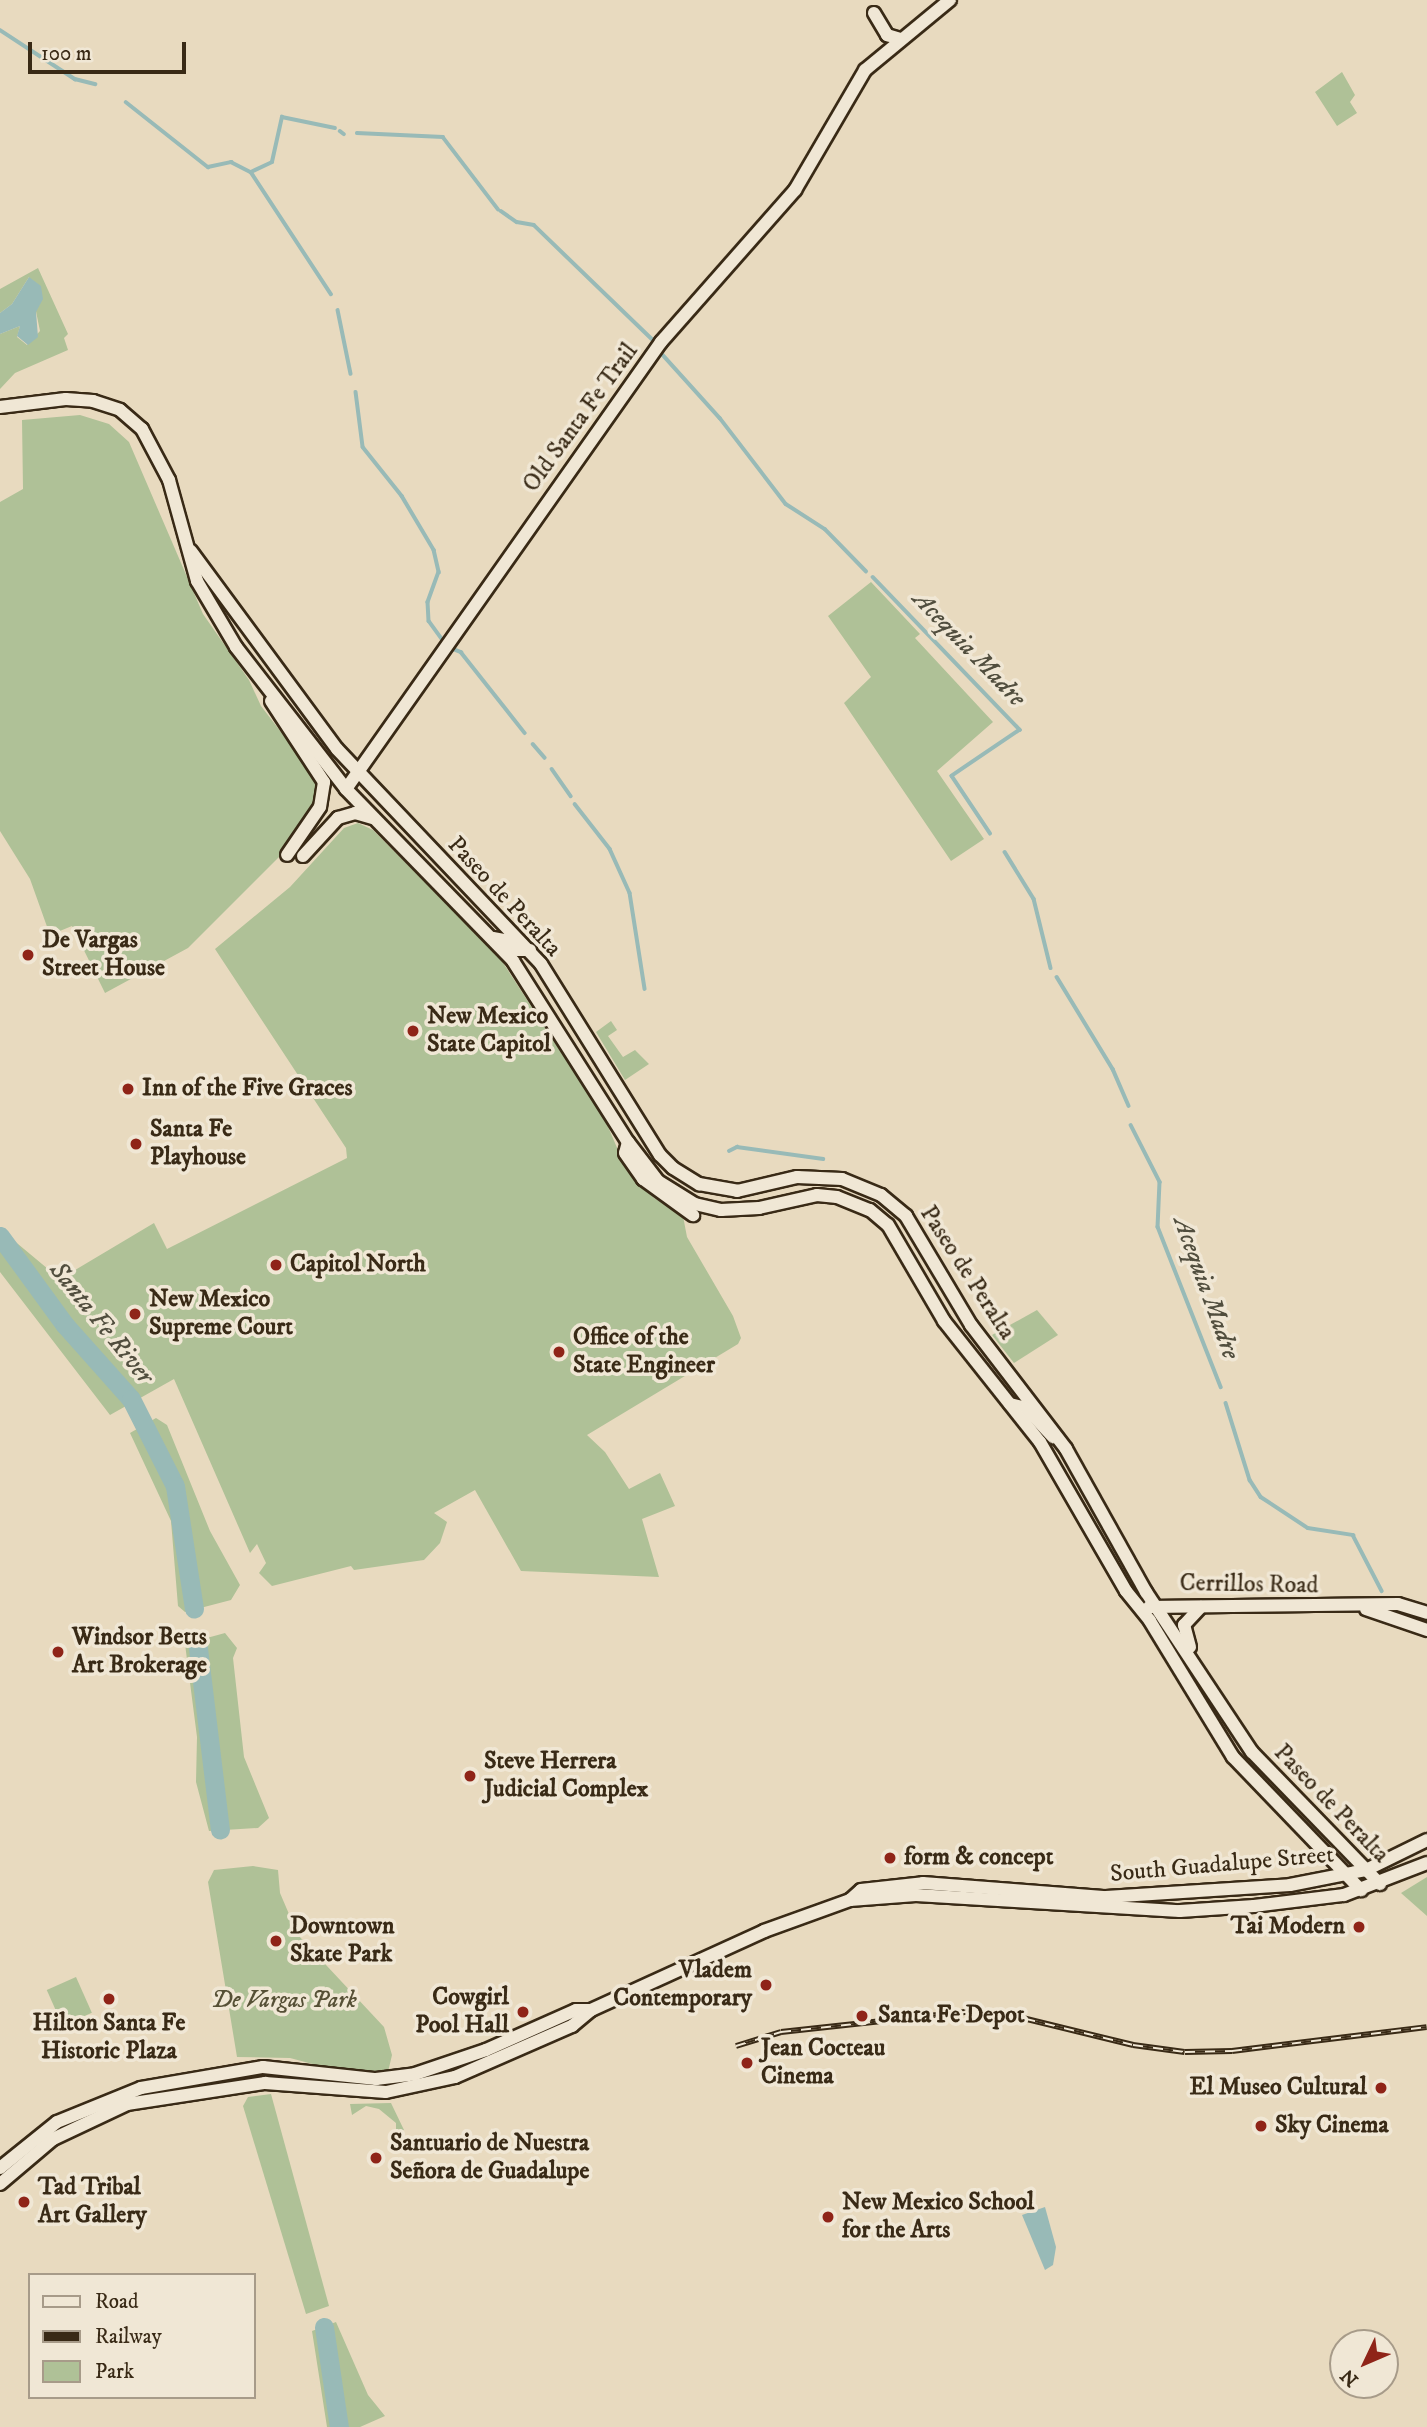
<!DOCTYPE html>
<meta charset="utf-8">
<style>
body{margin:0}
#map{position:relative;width:1427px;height:2427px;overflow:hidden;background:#e8dabf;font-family:"IM FELL DW Pica",serif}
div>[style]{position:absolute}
.green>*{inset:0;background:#afc197;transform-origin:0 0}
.water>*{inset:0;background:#98bab7}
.stream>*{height:3.5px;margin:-1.75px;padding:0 1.75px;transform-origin:1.75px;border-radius:1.75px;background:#98bab7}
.river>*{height:19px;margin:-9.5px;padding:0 9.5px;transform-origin:9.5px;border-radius:9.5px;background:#98bab7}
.roads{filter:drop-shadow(2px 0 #392a16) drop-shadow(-2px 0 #392a16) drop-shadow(0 2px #392a16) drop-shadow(0 -2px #392a16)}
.secondary>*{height:12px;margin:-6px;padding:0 6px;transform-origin:6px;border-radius:6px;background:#f0e7d5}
.rail>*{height:6px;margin-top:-3px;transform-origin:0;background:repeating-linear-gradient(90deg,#f0e7d5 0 10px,#392a16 0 20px);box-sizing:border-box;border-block:2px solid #392a16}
.dots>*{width:19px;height:19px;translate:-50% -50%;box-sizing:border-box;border:4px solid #f0e7d5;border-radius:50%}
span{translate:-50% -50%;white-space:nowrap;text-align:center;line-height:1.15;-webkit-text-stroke:7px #f0e7d5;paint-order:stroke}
.street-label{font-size:24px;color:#392a16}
.poi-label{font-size:24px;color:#392a16;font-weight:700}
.left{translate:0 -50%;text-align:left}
.right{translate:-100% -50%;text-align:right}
.park-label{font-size:24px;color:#565036;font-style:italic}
.water-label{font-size:26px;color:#514e3e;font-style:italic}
.legend{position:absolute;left:28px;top:2273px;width:228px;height:126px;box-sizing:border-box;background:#f0e7d5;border:2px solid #a79b89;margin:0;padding:9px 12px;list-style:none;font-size:21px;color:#392a16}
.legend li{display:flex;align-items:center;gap:14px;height:35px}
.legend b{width:35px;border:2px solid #a79b89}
.north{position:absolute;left:1329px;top:2329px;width:70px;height:70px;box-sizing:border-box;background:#f0e7d5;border:2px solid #a79b89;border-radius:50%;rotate:226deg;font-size:19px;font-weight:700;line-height:28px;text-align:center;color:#392a16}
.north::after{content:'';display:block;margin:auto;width:24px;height:32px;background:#8f2418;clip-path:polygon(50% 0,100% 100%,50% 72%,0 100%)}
.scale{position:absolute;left:28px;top:42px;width:158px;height:32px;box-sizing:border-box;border:4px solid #392a16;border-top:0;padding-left:9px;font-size:21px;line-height:24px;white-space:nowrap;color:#392a16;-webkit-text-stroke:5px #f0e7d5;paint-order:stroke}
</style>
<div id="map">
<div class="green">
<i style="clip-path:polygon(1342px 72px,1355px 95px,1350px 102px,1357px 113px,1337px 126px,1315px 92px)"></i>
<i style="clip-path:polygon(38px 268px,68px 334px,64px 338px,68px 350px,15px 373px,0 389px,0 334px,20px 326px,17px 337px,27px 345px,40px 331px,29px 277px,12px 304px,0 313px,0 289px)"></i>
<i style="clip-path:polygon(80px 415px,109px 424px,129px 442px,203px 614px,249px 680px,261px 706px,314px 775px,318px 792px,314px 812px,283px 853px,188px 948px,105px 993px,72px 926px,50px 935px,30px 879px,0 831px,0 502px,23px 489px,22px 420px)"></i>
<i style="clip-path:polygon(871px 582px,920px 634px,915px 638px,993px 722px,937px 771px,984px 839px,951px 861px,844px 703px,871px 677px,828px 616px)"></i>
<i style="clip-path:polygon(358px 823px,373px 830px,500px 958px,606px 1122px,627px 1171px,654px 1198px,683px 1216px,687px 1237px,733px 1316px,741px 1338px,738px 1344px,587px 1435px,605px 1452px,629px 1489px,660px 1473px,675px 1506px,642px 1519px,659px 1577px,521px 1571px,475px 1490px,434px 1513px,447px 1522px,440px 1543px,424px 1560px,354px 1570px,351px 1566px,272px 1586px,259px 1573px,266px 1563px,257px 1544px,250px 1553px,174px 1379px,110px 1415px,0 1272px,0 1229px,60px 1279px,154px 1223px,167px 1249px,347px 1158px,346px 1148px,215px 949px,290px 887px,344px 828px)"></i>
<i style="clip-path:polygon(611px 1021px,617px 1030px,608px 1036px,623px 1057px,635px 1050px,649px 1064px,625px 1080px,596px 1032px)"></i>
<i style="clip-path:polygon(1037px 1310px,1058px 1335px,1014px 1363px,992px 1335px)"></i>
<i style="clip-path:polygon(156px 1418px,167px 1425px,210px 1531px,240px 1585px,231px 1600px,185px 1612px,178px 1606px,171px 1521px,130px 1433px)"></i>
<i style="clip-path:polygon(225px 1633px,237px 1648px,233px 1658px,244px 1757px,269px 1818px,258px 1828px,209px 1831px,196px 1782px,197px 1737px,185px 1644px)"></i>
<i style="clip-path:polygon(253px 1866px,278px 1870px,280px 1893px,298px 1935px,384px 2027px,392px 2055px,388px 2072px,339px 2071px,290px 2058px,237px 2057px,208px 1882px,214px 1870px)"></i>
<i style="clip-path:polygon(1427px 1877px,1427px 1916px,1401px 1893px)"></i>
<i style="left:76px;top:1977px;width:39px;height:32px;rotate:66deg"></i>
<i style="clip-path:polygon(271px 2094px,329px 2306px,306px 2314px,243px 2106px,248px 2097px)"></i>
<i style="clip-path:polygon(391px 2103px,404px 2130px,396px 2133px,396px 2123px,379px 2109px,366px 2106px,352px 2115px,350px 2104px)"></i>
<i style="clip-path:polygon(336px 2322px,368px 2395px,385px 2416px,360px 2427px,327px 2427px,312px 2331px)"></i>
</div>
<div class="water">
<i style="clip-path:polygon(29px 277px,41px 286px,43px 299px,36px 312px,38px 337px,28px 345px,17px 336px,20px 326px,0 334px,0 313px,12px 304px)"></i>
<i style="clip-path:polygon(1045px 2207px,1056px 2247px,1053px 2265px,1045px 2270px,1022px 2215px)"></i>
</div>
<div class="stream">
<i style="left:0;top:30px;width:90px;rotate:33.2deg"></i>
<i style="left:75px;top:79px;width:21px;rotate:14deg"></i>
<i style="left:126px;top:102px;width:105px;rotate:38.4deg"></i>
<i style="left:208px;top:167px;width:24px;rotate:-12deg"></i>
<i style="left:231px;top:162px;width:22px;rotate:27deg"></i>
<i style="left:251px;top:172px;width:23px;rotate:-25deg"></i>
<i style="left:272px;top:162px;width:46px;rotate:-77.5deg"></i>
<i style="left:282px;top:117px;width:54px;rotate:11.7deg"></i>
<i style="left:340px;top:131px;width:5px;rotate:37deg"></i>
<i style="left:357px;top:133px;width:86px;rotate:2.7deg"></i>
<i style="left:443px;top:137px;width:91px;rotate:52.6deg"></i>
<i style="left:251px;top:172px;width:146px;rotate:56.7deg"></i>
<i style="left:501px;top:211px;width:19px;rotate:35deg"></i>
<i style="left:517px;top:222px;width:17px;rotate:10deg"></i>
<i style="left:534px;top:225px;width:164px;rotate:44deg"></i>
<i style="left:338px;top:310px;width:65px;rotate:78.5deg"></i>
<i style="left:663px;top:355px;width:85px;rotate:47.9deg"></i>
<i style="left:720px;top:418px;width:108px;rotate:52.5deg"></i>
<i style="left:786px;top:504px;width:46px;rotate:32.7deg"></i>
<i style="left:825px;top:529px;width:59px;rotate:45.7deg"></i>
<i style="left:356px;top:392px;width:55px;rotate:82.7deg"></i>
<i style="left:363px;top:447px;width:63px;rotate:51.5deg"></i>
<i style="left:402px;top:496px;width:63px;rotate:59.3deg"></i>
<i style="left:434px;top:550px;width:23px;rotate:77deg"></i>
<i style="left:439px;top:572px;width:32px;rotate:110deg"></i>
<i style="left:428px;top:602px;width:19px;rotate:87deg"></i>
<i style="left:429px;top:621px;width:22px;rotate:54deg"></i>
<i style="left:873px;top:577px;width:212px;rotate:46.1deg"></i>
<i style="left:1020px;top:730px;width:82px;rotate:145.9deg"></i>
<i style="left:952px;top:776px;width:69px;rotate:56.3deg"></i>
<i style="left:453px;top:649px;width:9px;rotate:21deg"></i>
<i style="left:461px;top:652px;width:103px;rotate:51.7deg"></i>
<i style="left:533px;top:744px;width:18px;rotate:49deg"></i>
<i style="left:552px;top:769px;width:33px;rotate:55deg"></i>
<i style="left:575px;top:804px;width:57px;rotate:52.1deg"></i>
<i style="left:610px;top:849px;width:48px;rotate:65.6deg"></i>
<i style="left:630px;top:893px;width:97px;rotate:81.1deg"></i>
<i style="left:1005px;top:852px;width:55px;rotate:58.3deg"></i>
<i style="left:1034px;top:899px;width:71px;rotate:76.2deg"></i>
<i style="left:1057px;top:977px;width:108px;rotate:58.7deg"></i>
<i style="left:1113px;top:1069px;width:40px;rotate:66.6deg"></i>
<i style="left:1131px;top:1125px;width:64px;rotate:63deg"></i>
<i style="left:1160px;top:1182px;width:45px;rotate:92.5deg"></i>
<i style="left:1158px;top:1227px;width:172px;rotate:68.5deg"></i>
<i style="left:729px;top:1151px;width:9px;rotate:-27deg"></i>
<i style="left:737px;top:1147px;width:87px;rotate:7.9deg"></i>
<i style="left:1226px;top:1403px;width:81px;rotate:72.7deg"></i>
<i style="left:1250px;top:1480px;width:20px;rotate:57deg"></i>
<i style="left:1261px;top:1497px;width:56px;rotate:33.4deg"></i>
<i style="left:1308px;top:1528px;width:46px;rotate:8.8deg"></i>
<i style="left:1353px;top:1535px;width:63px;rotate:62.6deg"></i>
</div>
<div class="river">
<i style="left:0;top:1236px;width:110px;rotate:53.9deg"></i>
<i style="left:65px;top:1325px;width:99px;rotate:48.3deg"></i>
<i style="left:131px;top:1399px;width:97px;rotate:63.2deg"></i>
<i style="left:175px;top:1486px;width:124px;rotate:81.2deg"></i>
<i style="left:197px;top:1640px;width:191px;rotate:83.1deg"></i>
<i style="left:324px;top:2327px;width:101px;rotate:81.5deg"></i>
</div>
<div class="roads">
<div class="secondary">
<i style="left:874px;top:13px;width:26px;rotate:59deg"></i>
<i style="left:887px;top:35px;width:14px;rotate:17deg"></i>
<i style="left:0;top:407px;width:66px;rotate:-6.9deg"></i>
<i style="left:66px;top:399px;width:27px;rotate:4deg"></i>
<i style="left:93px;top:401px;width:28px;rotate:18deg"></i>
<i style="left:120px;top:410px;width:29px;rotate:41deg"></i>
<i style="left:142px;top:429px;width:58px;rotate:62.1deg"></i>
<i style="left:169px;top:480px;width:105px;rotate:74.5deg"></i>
<i style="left:197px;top:581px;width:77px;rotate:59.4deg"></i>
<i style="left:236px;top:647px;width:180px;rotate:52.2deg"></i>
<i style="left:346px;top:789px;width:240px;rotate:45.8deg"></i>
<i style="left:513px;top:961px;width:214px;rotate:57.6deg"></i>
<i style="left:628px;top:1142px;width:49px;rotate:52.4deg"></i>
<i style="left:658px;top:1181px;width:44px;rotate:31.9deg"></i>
<i style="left:695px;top:1204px;width:27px;rotate:13deg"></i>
<i style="left:721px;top:1210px;width:38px;rotate:-3deg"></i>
<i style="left:759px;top:1208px;width:59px;rotate:-12.6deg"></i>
<i style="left:817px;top:1195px;width:20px;rotate:6deg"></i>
<i style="left:837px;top:1197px;width:35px;rotate:22deg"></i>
<i style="left:870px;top:1210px;width:23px;rotate:40deg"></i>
<i style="left:888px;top:1225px;width:111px;rotate:59.7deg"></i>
<i style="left:944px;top:1321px;width:154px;rotate:51.6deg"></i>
<i style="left:1040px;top:1442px;width:172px;rotate:60deg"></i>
<i style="left:1126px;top:1591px;width:38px;rotate:51deg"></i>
<i style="left:1150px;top:1621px;width:159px;rotate:58.6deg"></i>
<i style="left:1233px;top:1757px;width:185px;rotate:46.1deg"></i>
<i style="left:191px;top:551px;width:246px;rotate:53.6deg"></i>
<i style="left:337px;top:749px;width:296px;rotate:46.5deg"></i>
<i style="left:541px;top:964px;width:225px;rotate:58.1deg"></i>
<i style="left:660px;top:1155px;width:18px;rotate:45deg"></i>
<i style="left:673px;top:1168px;width:31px;rotate:32deg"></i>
<i style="left:699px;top:1184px;width:39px;rotate:10deg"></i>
<i style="left:737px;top:1191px;width:62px;rotate:-13.1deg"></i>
<i style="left:797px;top:1177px;width:45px;rotate:2.5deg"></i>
<i style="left:842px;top:1179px;width:42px;rotate:22.3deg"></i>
<i style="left:881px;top:1195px;width:33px;rotate:40deg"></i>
<i style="left:906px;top:1216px;width:127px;rotate:59.2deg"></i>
<i style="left:971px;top:1325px;width:156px;rotate:52.5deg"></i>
<i style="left:1066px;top:1449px;width:164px;rotate:60.8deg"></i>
<i style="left:1146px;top:1592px;width:192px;rotate:56.5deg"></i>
<i style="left:1252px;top:1752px;width:184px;rotate:45.9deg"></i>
<i style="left:271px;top:701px;width:97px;rotate:56.8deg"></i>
<i style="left:324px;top:782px;width:25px;rotate:99deg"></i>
<i style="left:320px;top:807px;width:58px;rotate:124.5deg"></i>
<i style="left:346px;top:789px;width:547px;rotate:-54.83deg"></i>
<i style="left:661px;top:342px;width:203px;rotate:-48.6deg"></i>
<i style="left:795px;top:190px;width:139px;rotate:-59.7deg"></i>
<i style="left:865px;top:70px;width:110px;rotate:-39.5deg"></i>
<i style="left:303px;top:856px;width:52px;rotate:-47.4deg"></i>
<i style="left:338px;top:818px;width:18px;rotate:-16deg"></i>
<i style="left:355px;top:813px;width:18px;rotate:16deg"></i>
<i style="left:493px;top:938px;width:11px;rotate:10deg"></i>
<i style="left:504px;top:940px;width:16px;rotate:38deg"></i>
<i style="left:517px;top:950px;width:13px"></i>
<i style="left:628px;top:1142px;width:11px;rotate:105deg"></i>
<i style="left:625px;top:1153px;width:32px;rotate:55deg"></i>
<i style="left:643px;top:1179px;width:62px;rotate:35.8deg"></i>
<i style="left:1010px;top:1404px;width:16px;rotate:14deg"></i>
<i style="left:1026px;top:1408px;width:40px;rotate:47deg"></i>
<i style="left:1149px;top:1607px;width:249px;rotate:-0.7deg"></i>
<i style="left:1398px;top:1604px;width:30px;rotate:17deg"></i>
<i style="left:1366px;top:1609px;width:65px;rotate:19deg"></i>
<i style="left:1190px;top:1647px;width:23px;rotate:-105deg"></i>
<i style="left:1184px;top:1625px;width:25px;rotate:-47deg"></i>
<i style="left:850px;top:1900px;width:15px;rotate:-42deg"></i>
<i style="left:861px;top:1890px;width:62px;rotate:-6.4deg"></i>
<i style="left:923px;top:1883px;width:184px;rotate:4.4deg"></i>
<i style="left:1106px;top:1897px;width:184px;rotate:-3.7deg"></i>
<i style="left:1290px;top:1885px;width:77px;rotate:-11.2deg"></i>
<i style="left:1366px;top:1870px;width:68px;rotate:-26.2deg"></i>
<i style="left:0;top:2168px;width:73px;rotate:-38.9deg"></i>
<i style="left:57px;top:2122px;width:91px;rotate:-22deg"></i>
<i style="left:141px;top:2088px;width:124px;rotate:-9.8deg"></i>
<i style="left:263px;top:2067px;width:114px;rotate:6.1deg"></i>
<i style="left:376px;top:2079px;width:39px;rotate:-7deg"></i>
<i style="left:415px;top:2074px;width:75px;rotate:-18.7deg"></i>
<i style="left:486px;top:2050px;width:98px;rotate:-24deg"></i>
<i style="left:576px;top:2010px;width:15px"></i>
<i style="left:0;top:2184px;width:70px;rotate:-40.3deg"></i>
<i style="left:53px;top:2139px;width:82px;rotate:-25.3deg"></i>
<i style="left:127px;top:2104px;width:140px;rotate:-8.7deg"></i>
<i style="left:265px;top:2083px;width:121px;rotate:4.3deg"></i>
<i style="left:386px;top:2092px;width:71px;rotate:-12.3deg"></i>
<i style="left:455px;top:2077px;width:128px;rotate:-23.6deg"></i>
<i style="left:572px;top:2026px;width:25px;rotate:-40deg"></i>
<i style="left:591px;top:2010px;width:190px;rotate:-24.5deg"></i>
<i style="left:764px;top:1931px;width:91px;rotate:-19.8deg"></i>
<i style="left:850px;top:1900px;width:66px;rotate:-4.3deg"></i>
<i style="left:916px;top:1895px;width:264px;rotate:3.5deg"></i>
<i style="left:1180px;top:1911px;width:74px;rotate:-3.9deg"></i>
<i style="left:1254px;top:1906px;width:91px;rotate:-7deg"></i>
<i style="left:1344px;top:1895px;width:89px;rotate:-21.1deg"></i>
</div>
</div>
<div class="rail">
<i style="left:736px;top:2046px;width:47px;rotate:-17.3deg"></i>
<i style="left:781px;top:2032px;width:185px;rotate:-6.2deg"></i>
<i style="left:965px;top:2012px;width:41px;rotate:2.8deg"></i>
<i style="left:1006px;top:2014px;width:131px;rotate:13.7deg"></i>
<i style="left:1133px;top:2045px;width:52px;rotate:7.7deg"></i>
<i style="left:1185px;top:2052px;width:47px;rotate:-1.2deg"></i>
<i style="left:1232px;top:2051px;width:196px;rotate:-7deg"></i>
</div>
<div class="dots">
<i style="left:28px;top:955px;background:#8f2418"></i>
<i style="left:413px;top:1031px;background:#8f2418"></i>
<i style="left:128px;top:1089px;background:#8f2418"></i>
<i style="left:136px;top:1144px;background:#8f2418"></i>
<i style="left:276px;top:1265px;background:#8f2418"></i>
<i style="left:135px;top:1314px;background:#8f2418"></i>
<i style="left:559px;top:1352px;background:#8f2418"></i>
<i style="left:58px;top:1652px;background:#8f2418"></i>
<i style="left:470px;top:1776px;background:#8f2418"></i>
<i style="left:890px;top:1858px;background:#8f2418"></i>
<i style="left:1359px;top:1927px;background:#8f2418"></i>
<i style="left:276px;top:1941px;background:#8f2418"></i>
<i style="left:766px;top:1985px;background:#8f2418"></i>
<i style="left:109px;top:1999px;background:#8f2418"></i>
<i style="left:523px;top:2012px;background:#8f2418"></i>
<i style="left:862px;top:2016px;background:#8f2418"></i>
<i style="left:747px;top:2063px;background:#8f2418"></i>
<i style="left:1381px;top:2088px;background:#8f2418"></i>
<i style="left:1261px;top:2126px;background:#8f2418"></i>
<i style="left:376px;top:2158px;background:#8f2418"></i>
<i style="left:24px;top:2202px;background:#8f2418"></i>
<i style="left:828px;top:2217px;background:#8f2418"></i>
</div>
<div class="street-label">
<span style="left:581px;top:418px;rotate:-54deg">Old Santa Fe Trail</span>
<span style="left:504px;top:897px;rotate:47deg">Paseo de Peralta</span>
<span style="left:967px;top:1273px;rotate:57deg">Paseo de Peralta</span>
<span style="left:1249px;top:1585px;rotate:1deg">Cerrillos Road</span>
<span style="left:1331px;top:1804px;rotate:46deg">Paseo de Peralta</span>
<span style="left:1222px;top:1865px;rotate:-5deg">South Guadalupe Street</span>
</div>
<div class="poi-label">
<span class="left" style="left:42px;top:955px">De Vargas<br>Street House</span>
<span class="left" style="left:427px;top:1031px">New Mexico<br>State Capitol</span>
<span class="left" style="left:142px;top:1089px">Inn of the Five Graces</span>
<span class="left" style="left:150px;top:1144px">Santa Fe<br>Playhouse</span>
<span class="left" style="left:290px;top:1265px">Capitol North</span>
<span class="left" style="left:149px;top:1314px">New Mexico<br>Supreme Court</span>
<span class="left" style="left:573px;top:1352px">Office of the<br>State Engineer</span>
<span class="left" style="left:72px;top:1652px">Windsor Betts<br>Art Brokerage</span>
<span class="left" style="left:484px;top:1776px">Steve Herrera<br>Judicial Complex</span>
<span class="left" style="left:904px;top:1858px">form &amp; concept</span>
<span class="left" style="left:290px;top:1941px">Downtown<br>Skate Park</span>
<span class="right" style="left:1345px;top:1927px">Tai Modern</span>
<span class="right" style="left:752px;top:1985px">Vladem<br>Contemporary</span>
<span class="right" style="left:509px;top:2012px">Cowgirl<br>Pool Hall</span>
<span class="left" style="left:878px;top:2016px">Santa Fe Depot</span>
<span style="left:109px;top:2038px">Hilton Santa Fe<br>Historic Plaza</span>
<span class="left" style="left:761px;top:2063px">Jean Cocteau<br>Cinema</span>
<span class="right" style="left:1367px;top:2088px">El Museo Cultural</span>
<span class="left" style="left:1275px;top:2126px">Sky Cinema</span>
<span class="left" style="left:390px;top:2158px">Santuario de Nuestra<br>Señora de Guadalupe</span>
<span class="left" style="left:38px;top:2202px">Tad Tribal<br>Art Gallery</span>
<span class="left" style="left:842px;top:2217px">New Mexico School<br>for the Arts</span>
</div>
<div class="park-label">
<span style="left:284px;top:2001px">De Vargas Park</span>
</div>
<div class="water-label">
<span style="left:969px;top:649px;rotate:46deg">Acequia Madre</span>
<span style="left:1206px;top:1288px;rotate:70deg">Acequia Madre</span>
<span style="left:101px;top:1323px;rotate:51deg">Santa Fe River</span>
</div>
<ul class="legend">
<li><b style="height:9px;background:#f0e7d5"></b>Road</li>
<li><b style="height:9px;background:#392a16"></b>Railway</li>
<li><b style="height:19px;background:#afc197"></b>Park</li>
</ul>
<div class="north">N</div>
<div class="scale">100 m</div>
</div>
